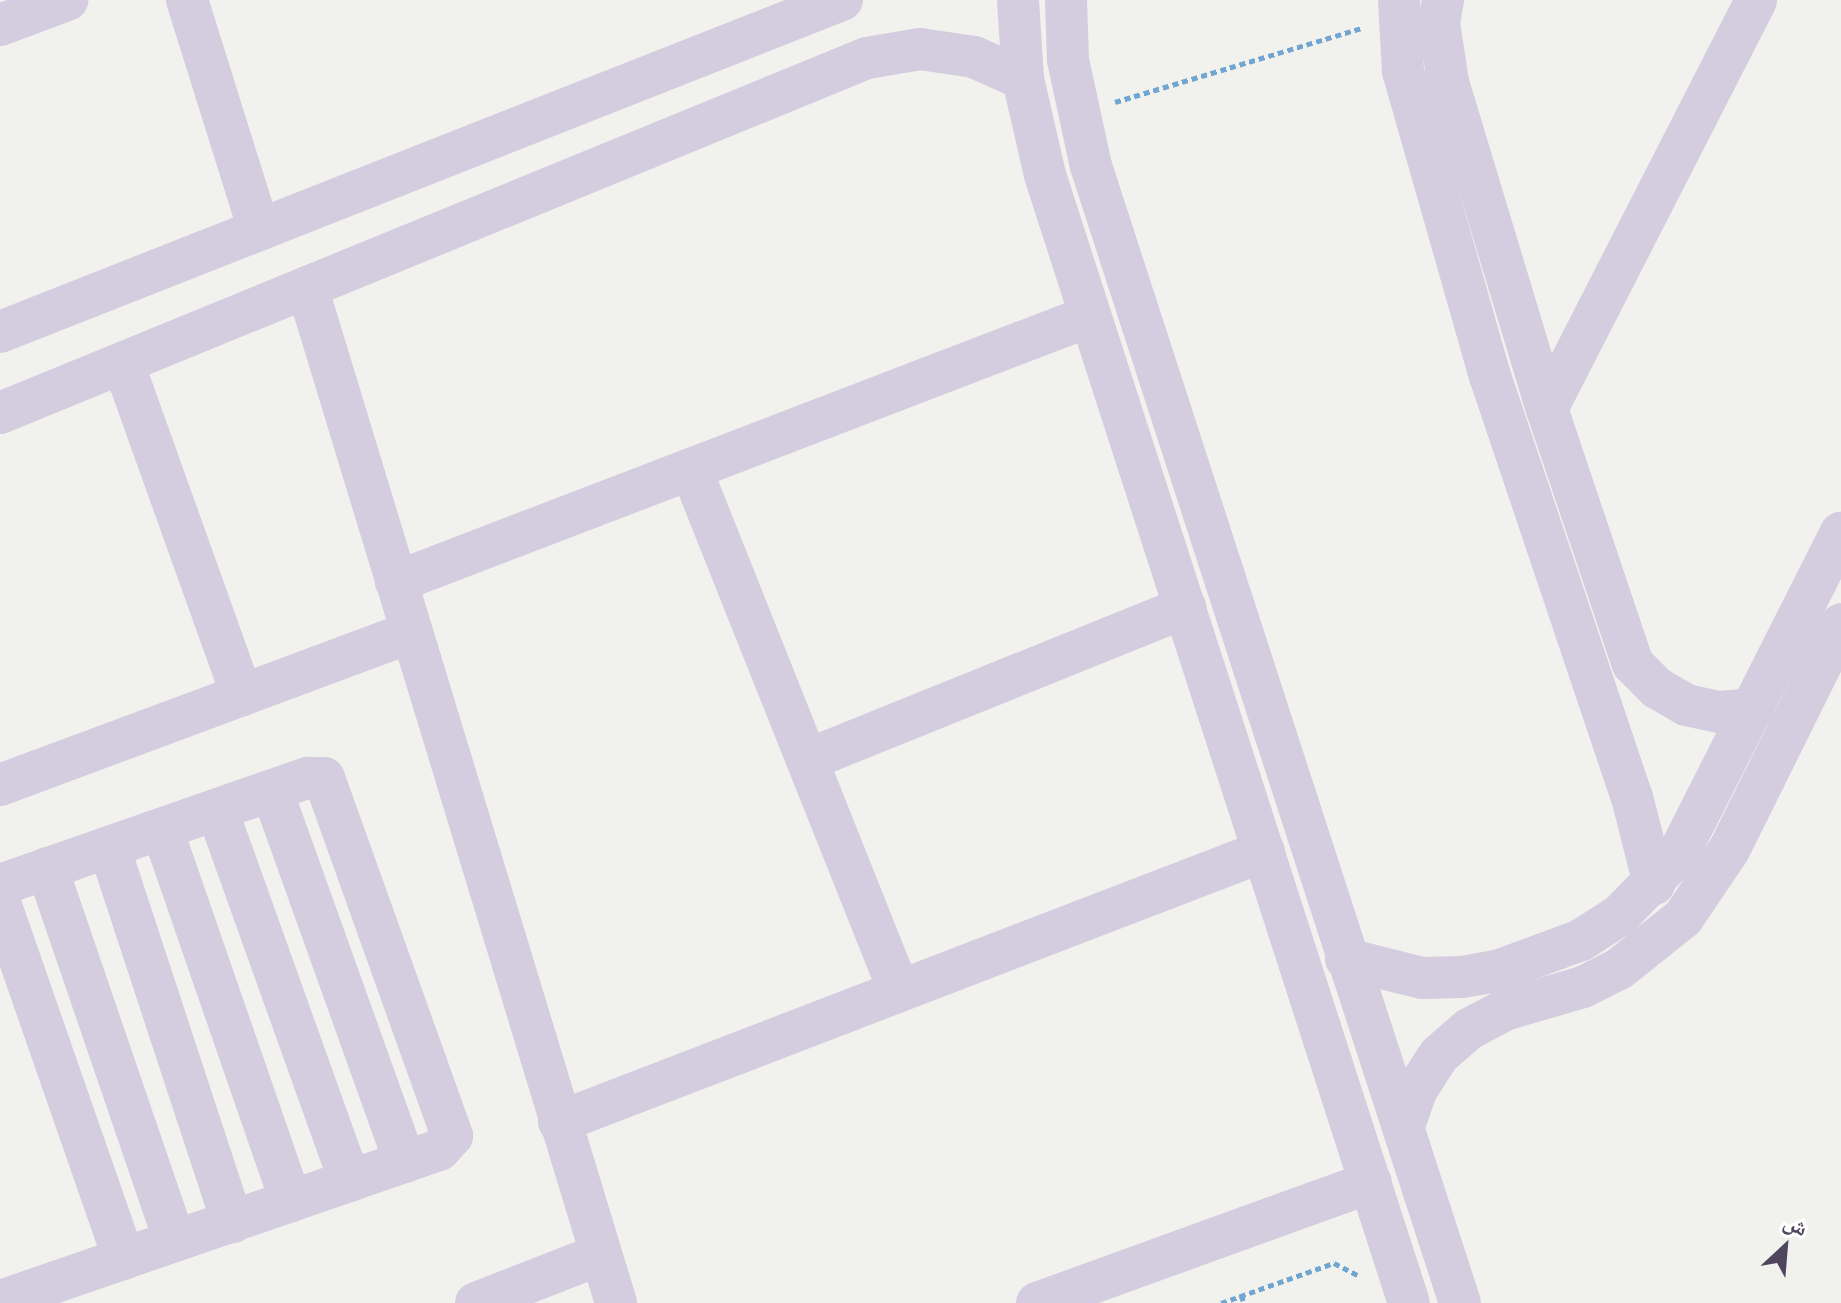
<!DOCTYPE html>
<meta charset="utf-8">
<style>
body{margin:0}
#map{position:relative;width:1841px;height:1303px;overflow:hidden;background:#f1f1ee;font-family:"Nunito Sans","Noto Naskh Arabic",sans-serif}
div>[style]{position:absolute}
.path>*{height:5px;margin-top:-2.5px;transform-origin:0;background:repeating-linear-gradient(90deg,#71a6d1 0 6px,transparent 0 10px)}
.minor>*{height:42px;margin:-21px;padding:0 21px;transform-origin:21px;border-radius:21px;background:#d4ccdf}
span{translate:-50% -50%;white-space:nowrap;text-align:center;line-height:1.15;-webkit-text-stroke:8px #fff;paint-order:stroke}
.north{position:absolute;left:1745px;top:1207px;width:80px;height:80px;-webkit-text-stroke:6px #fff;paint-order:stroke;rotate:26deg;font-size:22px;font-weight:700;line-height:32px;text-align:center;color:#4f465d}
.north::after{content:'';display:block;margin:auto;width:28px;height:36px;background:#4f465d;clip-path:polygon(50% 0,100% 100%,50% 72%,0 100%)}
</style>
<div id="map">
<div class="path">
<i style="left:1115px;top:102px;width:258px;rotate:-16.7deg"></i>
<i style="left:1241px;top:1295px;width:9px;rotate:69deg"></i>
<i style="left:1221px;top:1303px;width:120px;rotate:-19.5deg"></i>
<i style="left:1334px;top:1263px;width:29px;rotate:27deg"></i>
</div>
<div class="minor">
<i style="left:187px;top:0;width:241px;rotate:72.6deg"></i>
<i style="left:1018px;top:0;width:79px;rotate:86.4deg"></i>
<i style="left:1023px;top:79px;width:98px;rotate:77.1deg"></i>
<i style="left:1045px;top:175px;width:1185px;rotate:72.12deg"></i>
<i style="left:1066px;top:0;width:60px;rotate:88.1deg"></i>
<i style="left:1068px;top:60px;width:108px;rotate:77.8deg"></i>
<i style="left:1091px;top:166px;width:1195px;rotate:72.02deg"></i>
<i style="left:1399px;top:0;width:71px;rotate:86.8deg"></i>
<i style="left:1403px;top:71px;width:317px;rotate:74.1deg"></i>
<i style="left:1490px;top:376px;width:444px;rotate:71.4deg"></i>
<i style="left:1632px;top:797px;width:90px;rotate:75.8deg"></i>
<i style="left:1443px;top:0;width:23px;rotate:100deg"></i>
<i style="left:1439px;top:23px;width:60px;rotate:81.3deg"></i>
<i style="left:1448px;top:82px;width:342px;rotate:73.2deg"></i>
<i style="left:1547px;top:409px;width:269px;rotate:71.4deg"></i>
<i style="left:1633px;top:664px;width:34px;rotate:45deg"></i>
<i style="left:1657px;top:688px;width:34px;rotate:30deg"></i>
<i style="left:1686px;top:705px;width:35px;rotate:12deg"></i>
<i style="left:1720px;top:712px;width:33px;rotate:-5deg"></i>
<i style="left:0;top:25px;width:72px;rotate:-20.5deg"></i>
<i style="left:307px;top:287px;width:1062px;rotate:73.08deg"></i>
<i style="left:0;top:332px;width:905px;rotate:-21.52deg"></i>
<i style="left:123px;top:363px;width:353px;rotate:70.3deg"></i>
<i style="left:1547px;top:409px;width:459px;rotate:-62.9deg"></i>
<i style="left:0;top:413px;width:937px;rotate:-22.27deg"></i>
<i style="left:867px;top:58px;width:54px;rotate:-9.6deg"></i>
<i style="left:920px;top:49px;width:55px;rotate:8.4deg"></i>
<i style="left:974px;top:57px;width:54px;rotate:24.2deg"></i>
<i style="left:691px;top:469px;width:562px;rotate:68.27deg"></i>
<i style="left:396px;top:582px;width:743px;rotate:-20.97deg"></i>
<i style="left:807px;top:760px;width:408px;rotate:-22deg"></i>
<i style="left:0;top:785px;width:439px;rotate:-20.4deg"></i>
<i style="left:272px;top:791px;width:394px;rotate:70.3deg"></i>
<i style="left:217px;top:810px;width:394px;rotate:70.3deg"></i>
<i style="left:162px;top:829px;width:394px;rotate:70.9deg"></i>
<i style="left:109px;top:847px;width:395px;rotate:71.8deg"></i>
<i style="left:47px;top:868px;width:394px;rotate:71.1deg"></i>
<i style="left:0;top:885px;width:326px;rotate:-19.2deg"></i>
<i style="left:308px;top:778px;width:16px"></i>
<i style="left:324px;top:778px;width:380px;rotate:70.3deg"></i>
<i style="left:452px;top:1136px;width:19px;rotate:133deg"></i>
<i style="left:439px;top:1150px;width:464px;rotate:161deg"></i>
<i style="left:0;top:903px;width:377px;rotate:70.8deg"></i>
<i style="left:1346px;top:959px;width:78px;rotate:14deg"></i>
<i style="left:1422px;top:978px;width:40px;rotate:-1.4deg"></i>
<i style="left:1462px;top:977px;width:39px;rotate:-10deg"></i>
<i style="left:1500px;top:970px;width:86px;rotate:-20.3deg"></i>
<i style="left:1581px;top:940px;width:46px;rotate:-32.7deg"></i>
<i style="left:1620px;top:915px;width:83px;rotate:-46deg"></i>
<i style="left:1678px;top:855px;width:361px;rotate:-63.2deg"></i>
<i style="left:559px;top:1122px;width:755px;rotate:-21.03deg"></i>
<i style="left:1404px;top:1126px;width:39px;rotate:-71deg"></i>
<i style="left:1417px;top:1089px;width:40px;rotate:-57.1deg"></i>
<i style="left:1439px;top:1055px;width:40px;rotate:-41deg"></i>
<i style="left:1469px;top:1029px;width:40px;rotate:-28deg"></i>
<i style="left:1504px;top:1010px;width:82px;rotate:-16.2deg"></i>
<i style="left:1583px;top:987px;width:40px;rotate:-26.6deg"></i>
<i style="left:1619px;top:969px;width:82px;rotate:-38.6deg"></i>
<i style="left:1683px;top:918px;width:82px;rotate:-55.9deg"></i>
<i style="left:1729px;top:850px;width:252px;rotate:-63.6deg"></i>
<i style="left:476px;top:1303px;width:132px;rotate:-21.3deg"></i>
<i style="left:1037px;top:1303px;width:355px;rotate:-19.9deg"></i>
</div>
<div class="north">ش</div>
</div>
